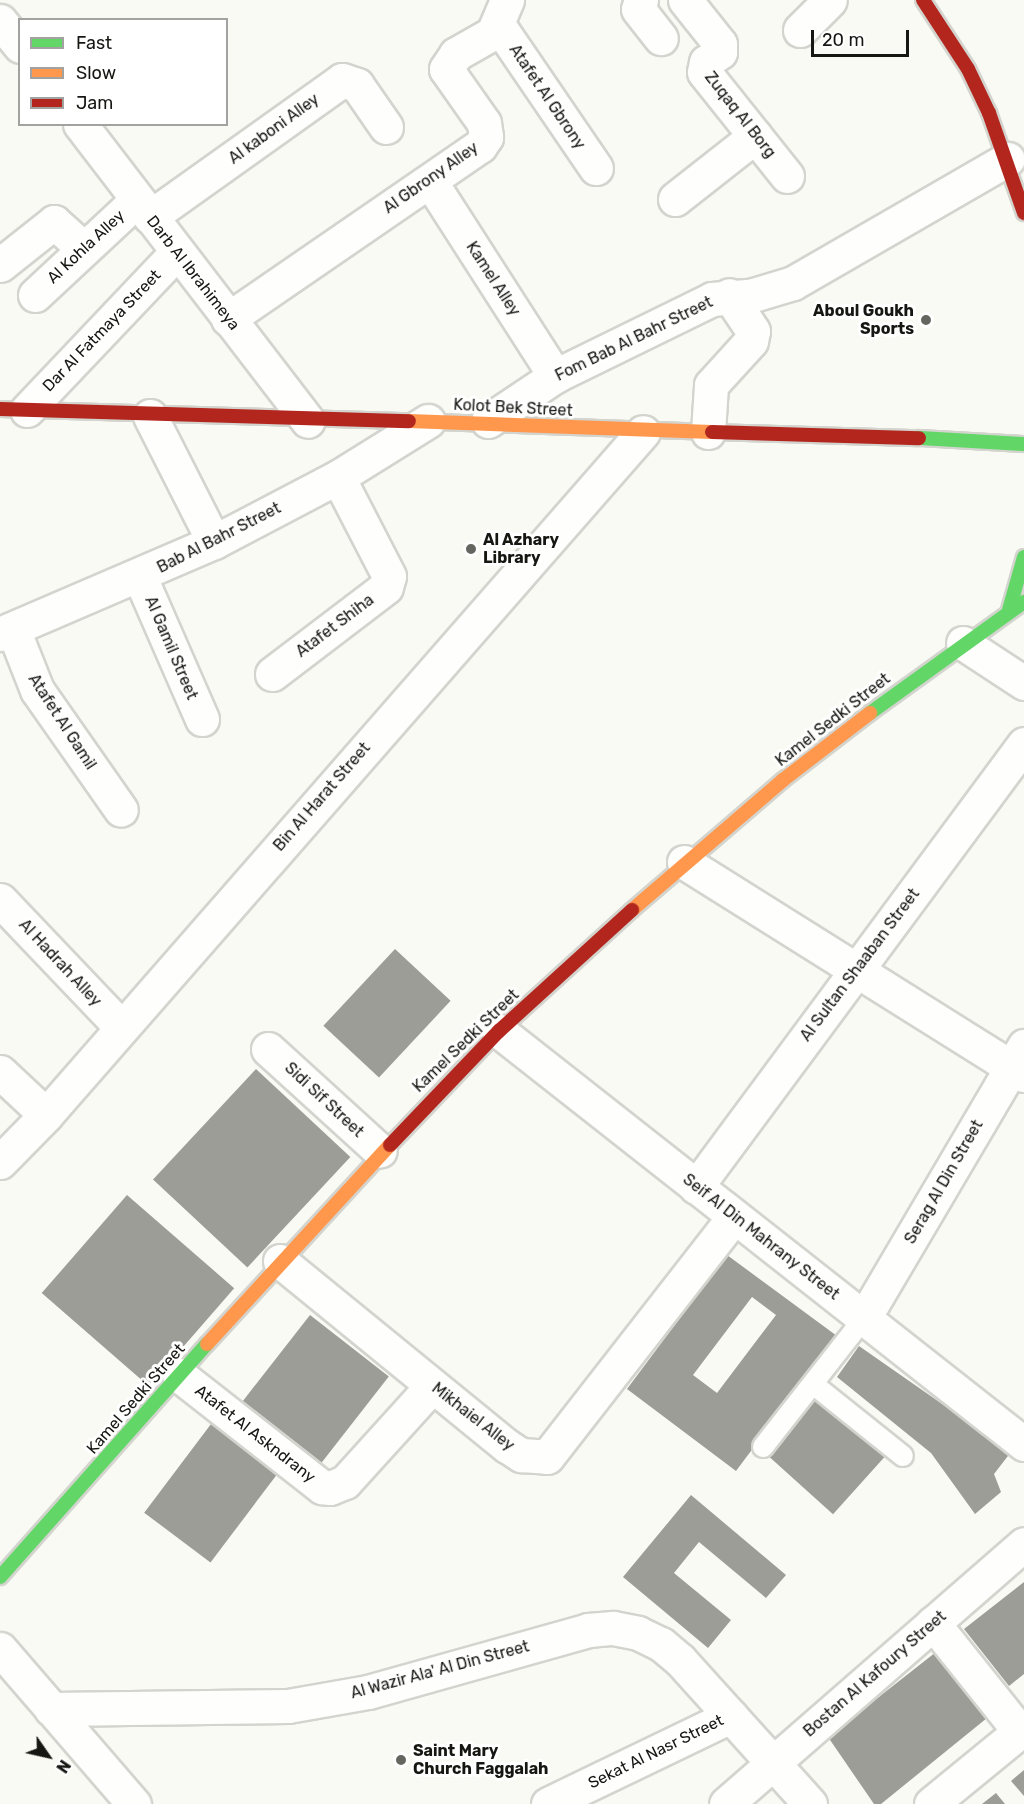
<!DOCTYPE html>
<style>
body{margin:0}
#map{position:relative;width:1024px;height:1804px;overflow:hidden;background:#fafaf4;font-family:Rubik,sans-serif}
div>[style]{position:absolute}
.building>*{inset:0;background:#9d9d98;transform-origin:0 0}
.roads{filter:drop-shadow(2px 0 #d4d4cf) drop-shadow(-2px 0 #d4d4cf) drop-shadow(0 2px #d4d4cf) drop-shadow(0 -2px #d4d4cf)}
.lane>*{height:20px;margin:-10px;padding:0 10px;transform-origin:10px;border-radius:10px;background:#fefefd}
.street>*{height:33px;margin:-16.5px;padding:0 16.5px;transform-origin:16.5px;border-radius:16.5px;background:#fefefd}
.fast>*{height:14px;margin:-7px;padding:0 7px;transform-origin:7px;border-radius:7px;background:#63d668}
.slow>*{height:14px;margin:-7px;padding:0 7px;transform-origin:7px;border-radius:7px;background:#ff974d}
.jam>*{height:14px;margin:-7px;padding:0 7px;transform-origin:7px;border-radius:7px;background:#b3261e}
.dots>*{width:16px;height:16px;translate:-50% -50%;box-sizing:border-box;border:3px solid #fff;border-radius:50%}
span{translate:-50% -50%;white-space:nowrap;text-align:center;line-height:1.15;-webkit-text-stroke:6px #fff;paint-order:stroke}
.street-label{font-size:16px;color:#161612}
.poi-label{font-size:16px;color:#161612;font-weight:700}
.right{translate:-100% -50%;text-align:right}
.left{translate:0 -50%;text-align:left}
.legend{position:absolute;left:18px;top:18px;width:210px;height:108px;box-sizing:border-box;background:#fff;border:2px solid #a2a2a0;margin:0;padding:8px 10px;list-style:none;font-size:18px;color:#161612}
.legend li{display:flex;align-items:center;gap:12px;height:30px}
.legend b{width:30px;border:2px solid #a2a2a0}
.north{position:absolute;left:18px;top:1726px;width:60px;height:60px;-webkit-text-stroke:4px #fff;paint-order:stroke;rotate:124deg;font-size:16px;font-weight:700;line-height:24px;text-align:center;color:#161612}
.north::after{content:'';display:block;margin:auto;width:21px;height:27px;background:#161612;clip-path:polygon(50% 0,100% 100%,50% 72%,0 100%)}
.scale{position:absolute;left:811px;top:30px;width:98px;height:27px;box-sizing:border-box;border:3px solid #161612;border-top:0;padding-left:8px;font-size:18px;line-height:21px;white-space:nowrap;color:#161612;-webkit-text-stroke:4px #fff;paint-order:stroke}
</style>
<div id="map">
<div class="building">
<i style="left:395px;top:949px;width:76px;height:105px;rotate:43deg"></i>
<i style="left:256px;top:1069px;width:129px;height:151px;rotate:43deg"></i>
<i style="left:127px;top:1195px;width:142px;height:130px;rotate:41deg"></i>
<i style="clip-path:polygon(evenodd,727px 1255px,837px 1336px,736px 1471px,627px 1389px,727px 1255px,752px 1297px,776px 1315px,717px 1393px,693px 1375px,752px 1297px)"></i>
<i style="left:310px;top:1315px;width:100px;height:109px;rotate:38deg"></i>
<i style="clip-path:polygon(859px 1346px,1011px 1452px,994px 1474px,1001px 1492px,975px 1514px,931px 1453px,837px 1377px)"></i>
<i style="left:821px;top:1393px;width:90px;height:82px;rotate:42deg"></i>
<i style="left:211px;top:1424px;width:83px;height:111px;rotate:37deg"></i>
<i style="clip-path:polygon(691px 1495px,786px 1575px,766px 1598px,699px 1542px,674px 1573px,731px 1620px,708px 1648px,623px 1577px)"></i>
<i style="clip-path:polygon(1024px 1582px,1024px 1674px,1009px 1686px,964px 1629px)"></i>
<i style="clip-path:polygon(936px 1652px,987px 1718px,881px 1804px,874px 1804px,828px 1737px)"></i>
<i style="clip-path:polygon(1024px 1770px,1024px 1796px,1011px 1781px)"></i>
<i style="clip-path:polygon(996px 1793px,1005px 1804px,982px 1804px)"></i>
</div>
<div class="roads">
<div class="lane">
<i style="left:813px;top:1384px;width:115px;rotate:38.7deg"></i>
<i style="left:763px;top:1447px;width:164px;rotate:-51.9deg"></i>
</div>
<div class="street">
<i style="left:641px;top:0;width:9px;rotate:108deg"></i>
<i style="left:638px;top:9px;width:37px;rotate:52deg"></i>
<i style="left:685px;top:0;width:56px;rotate:51.5deg"></i>
<i style="left:720px;top:44px;width:8px;rotate:90deg"></i>
<i style="left:720px;top:52px;width:17px;rotate:144deg"></i>
<i style="left:706px;top:62px;width:10px;rotate:101deg"></i>
<i style="left:704px;top:72px;width:133px;rotate:51.4deg"></i>
<i style="left:0;top:21px;width:32px;rotate:51deg"></i>
<i style="left:499px;top:26px;width:172px;rotate:55.7deg"></i>
<i style="left:800px;top:30px;width:42px;rotate:-45deg"></i>
<i style="left:80px;top:124px;width:374px;rotate:52.5deg"></i>
<i style="left:430px;top:181px;width:232px;rotate:57.3deg"></i>
<i style="left:675px;top:199px;width:102px;rotate:-38.2deg"></i>
<i style="left:150px;top:217px;width:236px;rotate:-35.5deg"></i>
<i style="left:342px;top:80px;width:16px;rotate:18deg"></i>
<i style="left:357px;top:85px;width:51px;rotate:55.4deg"></i>
<i style="left:0;top:265px;width:69px;rotate:-38.5deg"></i>
<i style="left:54px;top:222px;width:40px;rotate:42deg"></i>
<i style="left:35px;top:295px;width:139px;rotate:-43deg"></i>
<i style="left:228px;top:319px;width:306px;rotate:-34.5deg"></i>
<i style="left:480px;top:146px;width:11px;rotate:-56deg"></i>
<i style="left:486px;top:137px;width:14px;rotate:-98deg"></i>
<i style="left:484px;top:123px;width:66px;rotate:-125.1deg"></i>
<i style="left:446px;top:69px;width:18px;rotate:-56deg"></i>
<i style="left:456px;top:54px;width:43px;rotate:-29.6deg"></i>
<i style="left:493px;top:33px;width:36px;rotate:-67deg"></i>
<i style="left:27px;top:410px;width:218px;rotate:-46.5deg"></i>
<i style="left:150px;top:416px;width:141px;rotate:63.1deg"></i>
<i style="left:488px;top:421px;width:81px;rotate:-33.9deg"></i>
<i style="left:555px;top:376px;width:175px;rotate:-26.1deg"></i>
<i style="left:712px;top:299px;width:38px;rotate:-5deg"></i>
<i style="left:750px;top:296px;width:45px;rotate:-16.8deg"></i>
<i style="left:793px;top:283px;width:248px;rotate:-30deg"></i>
<i style="left:708px;top:432px;width:47px;rotate:-86.3deg"></i>
<i style="left:711px;top:385px;width:59px;rotate:-47.7deg"></i>
<i style="left:751px;top:341px;width:10px;rotate:-79deg"></i>
<i style="left:753px;top:331px;width:43px;rotate:-123.7deg"></i>
<i style="left:140px;top:577px;width:155px;rotate:66.4deg"></i>
<i style="left:13px;top:629px;width:66px;rotate:68.5deg"></i>
<i style="left:37px;top:690px;width:146px;rotate:55deg"></i>
<i style="left:0;top:634px;width:233px;rotate:-23.3deg"></i>
<i style="left:214px;top:542px;width:140px;rotate:-27.7deg"></i>
<i style="left:338px;top:477px;width:106px;rotate:-31.9deg"></i>
<i style="left:963px;top:643px;width:73px;rotate:33.3deg"></i>
<i style="left:272px;top:674px;width:143px;rotate:-37.3deg"></i>
<i style="left:386px;top:587px;width:11px;rotate:-75deg"></i>
<i style="left:389px;top:576px;width:111px;rotate:-117.3deg"></i>
<i style="left:684px;top:862px;width:401px;rotate:32.1deg"></i>
<i style="left:0;top:900px;width:175px;rotate:46.4deg"></i>
<i style="left:499px;top:1031px;width:668px;rotate:38.19deg"></i>
<i style="left:268px;top:1049px;width:151px;rotate:42.3deg"></i>
<i style="left:0;top:1072px;width:63px;rotate:43.1deg"></i>
<i style="left:0;top:1162px;width:66px;rotate:-45.6deg"></i>
<i style="left:46px;top:1115px;width:907px;rotate:-48.84deg"></i>
<i style="left:696px;top:1187px;width:551px;rotate:-53.48deg"></i>
<i style="left:280px;top:1261px;width:293px;rotate:39.2deg"></i>
<i style="left:507px;top:1446px;width:17px;rotate:33deg"></i>
<i style="left:521px;top:1455px;width:26px;rotate:4deg"></i>
<i style="left:547px;top:1457px;width:304px;rotate:-52.1deg"></i>
<i style="left:864px;top:1318px;width:316px;rotate:-59.5deg"></i>
<i style="left:179px;top:1375px;width:182px;rotate:38.1deg"></i>
<i style="left:322px;top:1487px;width:8px;rotate:7deg"></i>
<i style="left:330px;top:1488px;width:16px;rotate:-22deg"></i>
<i style="left:345px;top:1482px;width:130px;rotate:-47.8deg"></i>
<i style="left:933px;top:1623px;width:139px;rotate:51.4deg"></i>
<i style="left:0;top:1649px;width:205px;rotate:49.2deg"></i>
<i style="left:51px;top:1709px;width:237px;rotate:-0.7deg"></i>
<i style="left:288px;top:1706px;width:81px;rotate:-9.9deg"></i>
<i style="left:368px;top:1692px;width:229px;rotate:-15.7deg"></i>
<i style="left:588px;top:1630px;width:25px;rotate:-5deg"></i>
<i style="left:613px;top:1628px;width:25px;rotate:11deg"></i>
<i style="left:638px;top:1633px;width:25px;rotate:26deg"></i>
<i style="left:661px;top:1644px;width:25px;rotate:40deg"></i>
<i style="left:680px;top:1660px;width:194px;rotate:47.9deg"></i>
<i style="left:548px;top:1804px;width:203px;rotate:-25.7deg"></i>
<i style="left:726px;top:1804px;width:395px;rotate:-41.1deg"></i>
<i style="left:931px;top:1804px;width:120px;rotate:-39.3deg"></i>
</div>
<div class="fast">
<i style="left:919px;top:438px;width:105px;rotate:3.3deg"></i>
<i style="left:1009px;top:610px;width:55px;rotate:-74.2deg"></i>
<i style="left:870px;top:713px;width:190px;rotate:-35.8deg"></i>
<i style="left:0;top:1577px;width:312px;rotate:-48.4deg"></i>
</div>
<div class="slow">
<i style="left:409px;top:421px;width:303px;rotate:2.1deg"></i>
<i style="left:632px;top:910px;width:199px;rotate:-40.7deg"></i>
<i style="left:783px;top:780px;width:110px;rotate:-37.6deg"></i>
<i style="left:207px;top:1344px;width:270px;rotate:-47.4deg"></i>
</div>
<div class="jam">
<i style="left:923px;top:0;width:82px;rotate:56.9deg"></i>
<i style="left:968px;top:69px;width:49px;rotate:64.5deg"></i>
<i style="left:989px;top:113px;width:106px;rotate:70.7deg"></i>
<i style="left:0;top:409px;width:409px;rotate:1.7deg"></i>
<i style="left:712px;top:432px;width:207px;rotate:1.7deg"></i>
<i style="left:390px;top:1145px;width:158px;rotate:-46.3deg"></i>
<i style="left:499px;top:1031px;width:180px;rotate:-42.3deg"></i>
</div>
</div>
<div class="dots">
<i style="left:926px;top:320px;background:#666661"></i>
<i style="left:471px;top:549px;background:#666661"></i>
<i style="left:401px;top:1760px;background:#666661"></i>
</div>
<div class="street-label">
<span style="left:547px;top:97px;rotate:56deg">Atafet Al Gbrony</span>
<span style="left:740px;top:115px;rotate:52deg">Zuqaq Al Borg</span>
<span style="left:274px;top:129px;rotate:-36deg">Al kaboni Alley</span>
<span style="left:431px;top:178px;rotate:-35deg">Al Gbrony Alley</span>
<span style="left:86px;top:247px;rotate:-43deg">Al Kohla Alley</span>
<span style="left:193px;top:273px;rotate:52deg">Darb Al Ibrahimeya</span>
<span style="left:493px;top:279px;rotate:57deg">Kamel Alley</span>
<span style="left:102px;top:331px;rotate:-46deg">Dar Al Fatmaya Street</span>
<span style="left:634px;top:339px;rotate:-26deg">Fom Bab Al Bahr Street</span>
<span style="left:513px;top:408px;rotate:3deg">Kolot Bek Street</span>
<span style="left:219px;top:538px;rotate:-27deg">Bab Al Bahr Street</span>
<span style="left:335px;top:626px;rotate:-37deg">Atafet Shiha</span>
<span style="left:171px;top:648px;rotate:67deg">Al Gamil Street</span>
<span style="left:833px;top:720px;rotate:-38deg">Kamel Sedki Street</span>
<span style="left:62px;top:722px;rotate:57deg">Atafet Al Gamil</span>
<span style="left:322px;top:797px;rotate:-49deg">Bin Al Harat Street</span>
<span style="left:60px;top:963px;rotate:47deg">Al Hadrah Alley</span>
<span style="left:860px;top:965px;rotate:-53deg">Al Sultan Shaaban Street</span>
<span style="left:466px;top:1041px;rotate:-44deg">Kamel Sedki Street</span>
<span style="left:324px;top:1100px;rotate:43deg">Sidi Sif Street</span>
<span style="left:944px;top:1182px;rotate:-60deg">Serag Al Din Street</span>
<span style="left:761px;top:1237px;rotate:38deg">Seif Al Din Mahrany Street</span>
<span style="left:136px;top:1399px;rotate:-49deg">Kamel Sedki Street</span>
<span style="left:473px;top:1417px;rotate:38deg">Mikhaiel Alley</span>
<span style="left:255px;top:1434px;rotate:38deg">Atafet Al Askndrany</span>
<span style="left:440px;top:1670px;rotate:-15deg">Al Wazir Ala' Al Din Street</span>
<span style="left:875px;top:1674px;rotate:-41deg">Bostan Al Kafoury Street</span>
<span style="left:656px;top:1752px;rotate:-26deg">Sekat Al Nasr Street</span>
</div>
<div class="poi-label">
<span class="right" style="left:914px;top:320px">Aboul Goukh<br>Sports</span>
<span class="left" style="left:483px;top:549px">Al Azhary<br>Library</span>
<span class="left" style="left:413px;top:1760px">Saint Mary<br>Church Faggalah</span>
</div>
<ul class="legend">
<li><b style="height:8px;background:#63d668"></b>Fast</li>
<li><b style="height:8px;background:#ff974d"></b>Slow</li>
<li><b style="height:8px;background:#b3261e"></b>Jam</li>
</ul>
<div class="north">N</div>
<div class="scale">20 m</div>
</div>
